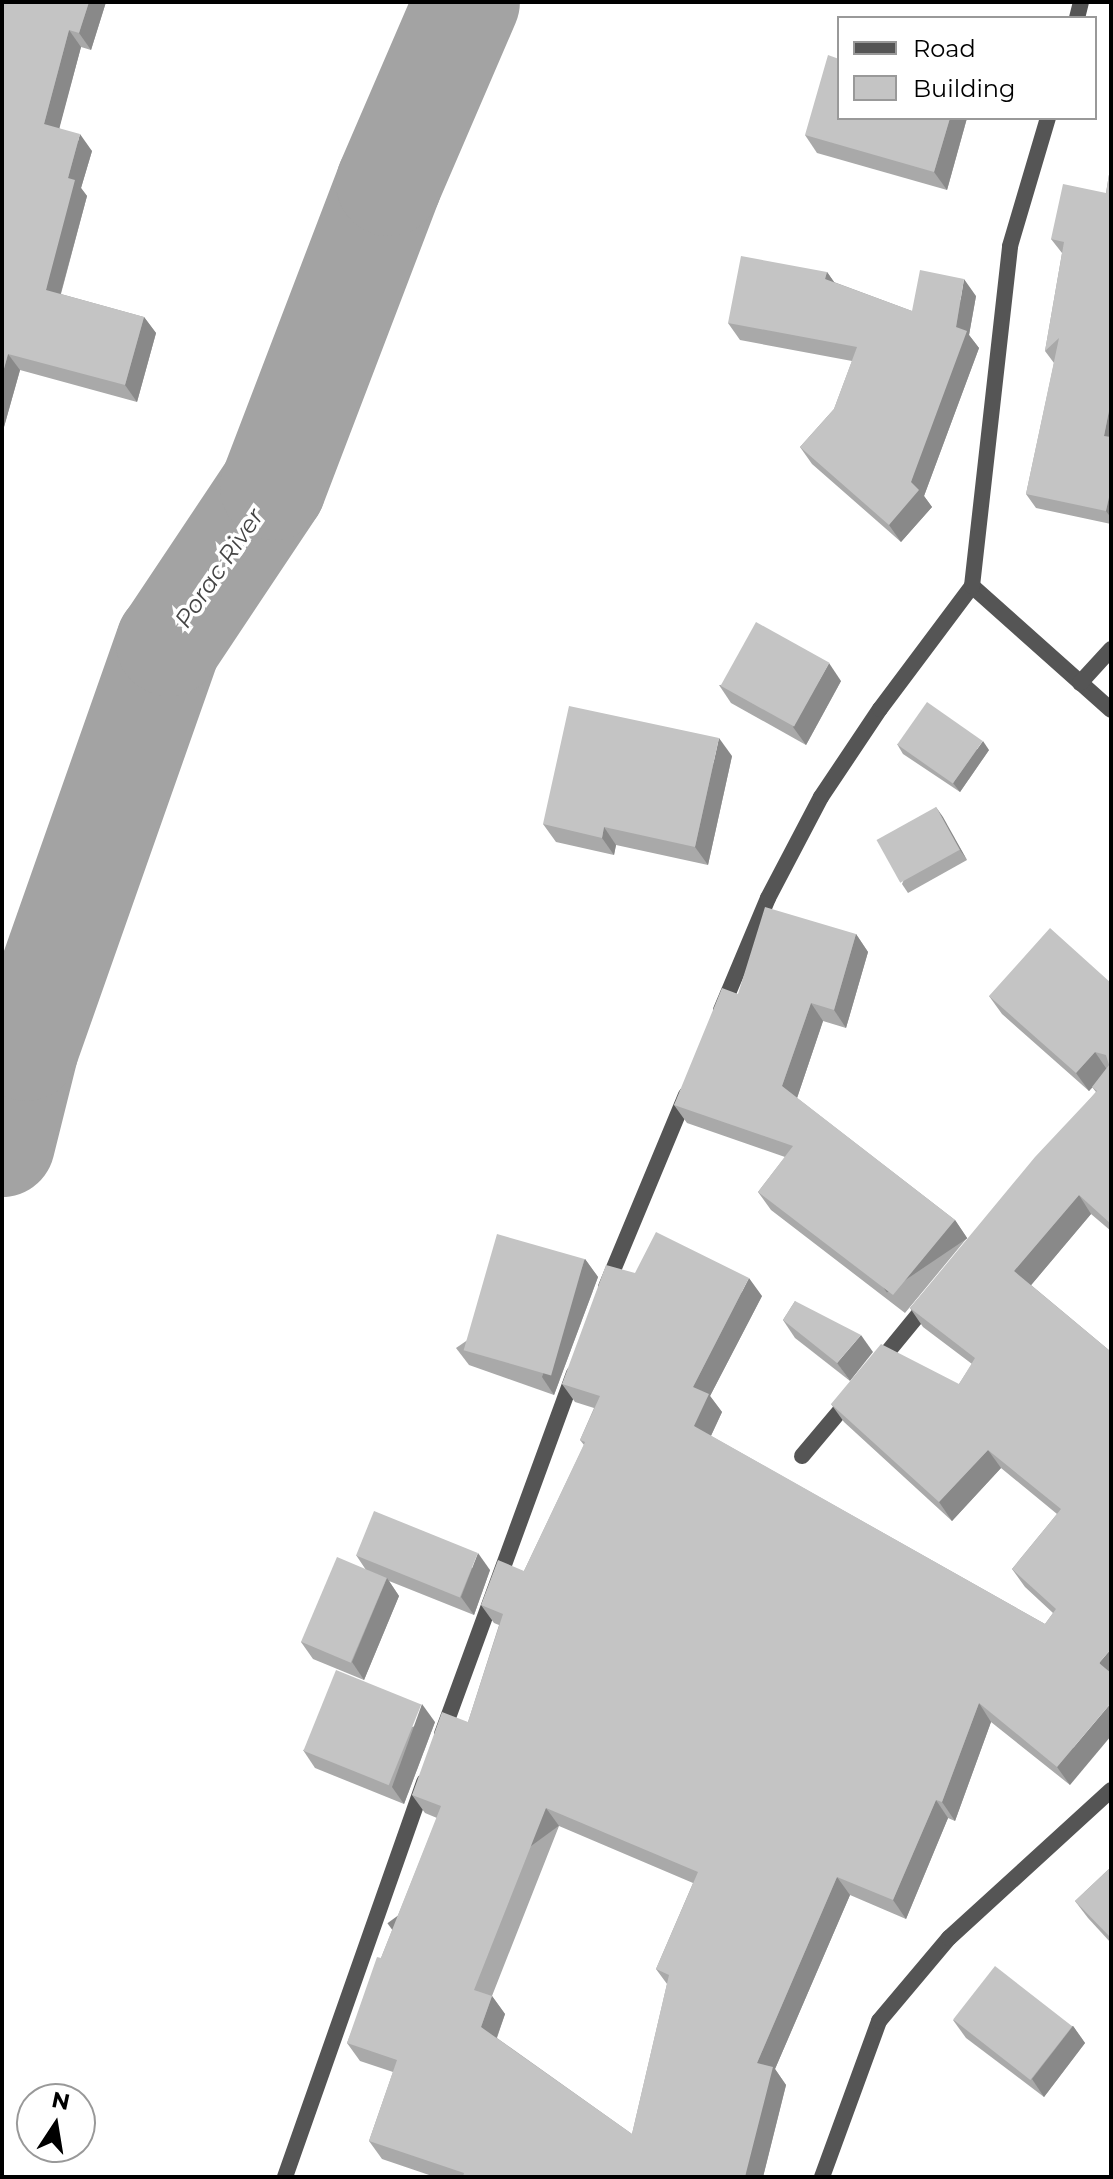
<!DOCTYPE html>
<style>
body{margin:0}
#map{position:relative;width:1113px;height:2179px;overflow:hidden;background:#fff;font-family:Montserrat,sans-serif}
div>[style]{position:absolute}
.river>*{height:106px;margin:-53px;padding:0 53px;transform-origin:53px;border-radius:53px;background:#a3a3a3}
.street>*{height:16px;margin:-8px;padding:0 8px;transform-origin:8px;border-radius:8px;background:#555}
.wall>*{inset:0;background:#a9a9a9}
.shaded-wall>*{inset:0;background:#898989;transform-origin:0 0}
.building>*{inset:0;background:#c4c4c4;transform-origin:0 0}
span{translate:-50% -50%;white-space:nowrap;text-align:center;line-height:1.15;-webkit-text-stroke:7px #fff;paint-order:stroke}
.water-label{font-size:24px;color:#444;font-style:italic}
.frame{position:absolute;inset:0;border:4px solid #000;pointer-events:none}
.legend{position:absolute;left:837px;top:16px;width:260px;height:104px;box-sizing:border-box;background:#fff;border:2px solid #999;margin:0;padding:10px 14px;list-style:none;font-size:24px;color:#000}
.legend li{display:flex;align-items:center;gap:16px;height:40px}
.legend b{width:40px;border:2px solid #999}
.north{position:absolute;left:16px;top:2083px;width:80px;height:80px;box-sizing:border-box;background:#fff;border:2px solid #999;border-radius:50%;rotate:12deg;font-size:22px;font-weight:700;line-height:32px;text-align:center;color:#000}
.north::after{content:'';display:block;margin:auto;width:28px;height:36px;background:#000;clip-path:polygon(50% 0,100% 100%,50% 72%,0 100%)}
</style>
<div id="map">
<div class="river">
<i style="left:2px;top:1144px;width:99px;rotate:-76deg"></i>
<i style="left:26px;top:1048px;width:430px;rotate:-70.6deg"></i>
<i style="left:169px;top:643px;width:187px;rotate:-56.3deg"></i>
<i style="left:273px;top:487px;width:325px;rotate:-69.1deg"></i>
<i style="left:389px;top:183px;width:197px;rotate:-66.7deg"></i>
</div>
<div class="street">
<i style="left:1077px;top:18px;width:16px;rotate:-76deg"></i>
<i style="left:972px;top:586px;width:186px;rotate:41.7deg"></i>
<i style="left:1080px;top:683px;width:46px;rotate:-47.6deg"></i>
<i style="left:721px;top:1010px;width:121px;rotate:-67.2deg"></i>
<i style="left:768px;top:898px;width:114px;rotate:-62.3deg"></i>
<i style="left:821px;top:797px;width:106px;rotate:-56.2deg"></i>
<i style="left:880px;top:709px;width:154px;rotate:-53.2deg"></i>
<i style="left:972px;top:586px;width:342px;rotate:-83.6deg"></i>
<i style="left:1010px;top:246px;width:134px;rotate:-73.5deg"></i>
<i style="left:606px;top:1287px;width:208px;rotate:-67.4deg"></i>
<i style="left:877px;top:1365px;width:80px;rotate:-50.6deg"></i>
<i style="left:802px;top:1456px;width:75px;rotate:-49.9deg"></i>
<i style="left:442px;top:1734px;width:384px;rotate:-69.9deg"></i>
<i style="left:285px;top:2177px;width:419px;rotate:-70.6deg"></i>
<i style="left:822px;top:2177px;width:166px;rotate:-69.9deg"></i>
<i style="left:879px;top:2021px;width:109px;rotate:-49.9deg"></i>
<i style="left:949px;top:1938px;width:219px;rotate:-42.4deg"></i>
</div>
<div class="wall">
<i style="clip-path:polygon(2px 2px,106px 2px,91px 50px,81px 47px,59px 128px,92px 151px,81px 188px,87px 196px,61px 294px,144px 317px,156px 333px,137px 402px,20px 370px,2px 434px)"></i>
<i style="clip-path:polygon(967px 118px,947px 190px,817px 153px,805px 135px)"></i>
<i style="clip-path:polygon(1111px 162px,1111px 524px,1036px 508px,1026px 494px,1054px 363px,1045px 351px,1062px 253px,1051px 239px,1106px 193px)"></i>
<i style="clip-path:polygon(827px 272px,834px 282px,912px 311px,976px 296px,969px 335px,979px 348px,924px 496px,932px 507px,901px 542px,812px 464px,800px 447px,834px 409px,852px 361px,740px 340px,728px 323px)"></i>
<i style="clip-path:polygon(841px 681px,806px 745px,731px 703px,719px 685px)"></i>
<i style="clip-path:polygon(897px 744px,989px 750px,960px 792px,903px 754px)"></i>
<i style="clip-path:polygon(732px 756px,708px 865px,616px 845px,614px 855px,556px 842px,543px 824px)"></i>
<i style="clip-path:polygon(936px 807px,967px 860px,908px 893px,902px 884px)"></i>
<i style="clip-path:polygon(856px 934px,868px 952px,846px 1028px,823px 1021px,797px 1098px,955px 1220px,967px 1238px,905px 1313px,771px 1210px,758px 1192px,785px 1157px,687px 1123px,674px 1105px,738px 994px)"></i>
<i style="clip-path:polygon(evenodd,1111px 983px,1111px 1231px,1091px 1214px,1031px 1285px,1110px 1351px,1070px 1785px,991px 1722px,955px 1821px,948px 1818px,906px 1919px,850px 1895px,775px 2069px,786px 2085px,763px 2177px,435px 2177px,382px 2159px,369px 2141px,393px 2072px,360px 2061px,347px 2043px,437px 1818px,425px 1813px,412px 1795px,468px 1722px,499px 1625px,494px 1623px,481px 1605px,524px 1571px,584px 1445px,580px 1440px,594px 1408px,575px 1402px,562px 1384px,635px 1273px,762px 1296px,710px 1396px,722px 1412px,711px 1436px,1045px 1624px,1053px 1613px,1025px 1587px,1012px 1569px,1057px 1514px,1001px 1468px,952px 1521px,844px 1422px,831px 1404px,959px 1384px,972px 1364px,923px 1327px,910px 1308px,1096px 1092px,1092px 1087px,1093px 1086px,1089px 1091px,1002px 1014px,989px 996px,1111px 983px,559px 1826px,693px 1883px,656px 1969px,667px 1984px,632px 2134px,497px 2038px,505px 2014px,492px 1996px,559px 1826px)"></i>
<i style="clip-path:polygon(585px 1259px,598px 1277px,554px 1395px,469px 1365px,456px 1348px)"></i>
<i style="clip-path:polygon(795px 1301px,850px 1381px,795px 1338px,783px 1320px)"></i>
<i style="clip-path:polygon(356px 1555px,490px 1570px,474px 1615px,389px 1581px,399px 1596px,364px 1680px,313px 1659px,301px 1642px,366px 1570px)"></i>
<i style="clip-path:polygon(435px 1722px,404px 1804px,315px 1768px,303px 1750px)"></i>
<i style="clip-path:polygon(1111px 1867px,1111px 1943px,1088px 1918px,1075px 1901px)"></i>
<i style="clip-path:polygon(953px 2020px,1073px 2026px,1085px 2043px,1044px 2097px,966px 2038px)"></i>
</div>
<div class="shaded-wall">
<i style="clip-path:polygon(89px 2px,106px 2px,91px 50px,79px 33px)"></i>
<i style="clip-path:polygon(69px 30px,81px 47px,56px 141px,44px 124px)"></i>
<i style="clip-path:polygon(950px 118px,967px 118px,947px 190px,934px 172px)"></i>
<i style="clip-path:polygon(80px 134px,92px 151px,81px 188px,87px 196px,57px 307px,46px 290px,68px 178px)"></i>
<i style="clip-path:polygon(827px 272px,839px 289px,825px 279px)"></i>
<i style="clip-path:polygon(964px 279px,976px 296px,969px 335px,979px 348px,924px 496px,932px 507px,901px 542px,889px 525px,911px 482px,956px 327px)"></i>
<i style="clip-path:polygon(144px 317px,156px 333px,137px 402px,125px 385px)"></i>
<i style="clip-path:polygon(8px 354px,20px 370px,2px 434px,2px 376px)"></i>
<i style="clip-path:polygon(1111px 401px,1111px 446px,1104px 436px)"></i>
<i style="clip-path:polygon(1111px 488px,1111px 518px,1106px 511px)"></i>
<i style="clip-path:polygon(829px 663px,841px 681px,806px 745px,793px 727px)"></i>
<i style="clip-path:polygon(719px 738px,732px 756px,708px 865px,695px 847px)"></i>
<i style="clip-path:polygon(983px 741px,989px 750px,960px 792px,953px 783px)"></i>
<i style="clip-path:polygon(936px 807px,943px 817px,967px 860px,960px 850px)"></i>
<i style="clip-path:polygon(604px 827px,616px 845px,614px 855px,602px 838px)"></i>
<i style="clip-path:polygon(856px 934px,868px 952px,846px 1028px,834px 1010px)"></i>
<i style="clip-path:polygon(811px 1003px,823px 1021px,795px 1104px,782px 1086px)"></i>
<i style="clip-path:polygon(1095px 1052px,1108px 1071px,1089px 1091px,1076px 1073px)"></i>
<i style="clip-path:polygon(1079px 1195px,1091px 1214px,1027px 1290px,1014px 1271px)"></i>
<i style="left:955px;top:1220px;width:22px;height:97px;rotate:56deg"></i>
<i style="clip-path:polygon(585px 1259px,598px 1277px,554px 1395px,542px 1377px)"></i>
<i style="clip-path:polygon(749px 1278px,762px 1296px,710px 1396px,722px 1412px,707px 1444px,694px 1426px,693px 1387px)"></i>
<i style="clip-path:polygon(861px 1335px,873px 1352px,850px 1381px,837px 1363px)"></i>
<i style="clip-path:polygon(988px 1450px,1001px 1468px,952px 1521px,939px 1502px)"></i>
<i style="clip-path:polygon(478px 1553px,490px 1570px,474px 1615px,461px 1597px)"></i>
<i style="clip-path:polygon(387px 1578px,399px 1596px,364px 1680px,352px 1662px)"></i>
<i style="clip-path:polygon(1111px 1649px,1111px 1681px,1099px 1663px)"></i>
<i style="clip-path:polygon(979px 1703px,991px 1722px,955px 1821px,942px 1802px)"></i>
<i style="clip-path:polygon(1111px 1703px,1111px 1736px,1070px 1785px,1057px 1767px)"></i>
<i style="clip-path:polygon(422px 1704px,435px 1722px,404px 1804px,392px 1787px)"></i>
<i style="clip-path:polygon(936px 1800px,948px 1818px,906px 1919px,893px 1900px)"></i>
<i style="left:546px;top:1808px;width:22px;height:196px;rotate:54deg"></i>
<i style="clip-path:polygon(837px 1877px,850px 1895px,775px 2069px,786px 2085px,763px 2177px,745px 2177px,757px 2063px)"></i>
<i style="clip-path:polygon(492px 1996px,505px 2014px,494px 2045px,481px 2027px)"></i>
<i style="clip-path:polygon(1073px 2026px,1085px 2043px,1044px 2097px,1032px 2079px)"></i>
</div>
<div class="building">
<i style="clip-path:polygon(2px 2px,89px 2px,79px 33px,69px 30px,44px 124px,80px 134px,68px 178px,75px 180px,46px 290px,144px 317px,125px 385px,8px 354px,2px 376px)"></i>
<i style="clip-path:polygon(828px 55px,839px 59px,839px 118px,950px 118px,934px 172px,805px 135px)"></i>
<i style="clip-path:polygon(1111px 162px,1111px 401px,1104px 436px,1111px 437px,1111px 488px,1106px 511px,1026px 494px,1059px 338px,1045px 351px,1064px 242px,1051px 239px,1063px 184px,1106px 193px)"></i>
<i style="clip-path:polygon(741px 256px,827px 272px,825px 279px,912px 311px,920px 270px,964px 279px,956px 327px,967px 331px,911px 482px,919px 490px,889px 525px,800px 447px,834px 409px,857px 347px,728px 323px)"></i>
<i style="left:756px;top:622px;width:84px;height:73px;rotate:29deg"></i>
<i style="left:927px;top:702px;width:68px;height:52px;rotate:35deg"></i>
<i style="clip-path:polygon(569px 706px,719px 738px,695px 847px,604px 827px,602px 838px,543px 824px)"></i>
<i style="left:936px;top:807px;width:49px;height:68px;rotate:61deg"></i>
<i style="clip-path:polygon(765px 907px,856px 934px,834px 1010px,811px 1003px,782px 1086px,955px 1220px,893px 1295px,758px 1192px,793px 1146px,674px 1105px,722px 988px,738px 994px)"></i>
<i style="clip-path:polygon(evenodd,1050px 928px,1111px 983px,1111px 1224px,1079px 1195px,1014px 1271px,1110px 1351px,1111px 1349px,1111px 1649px,1099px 1663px,1111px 1673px,1111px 1703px,1057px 1767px,979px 1703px,942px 1802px,936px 1800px,893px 1900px,837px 1877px,757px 2063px,773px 2067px,745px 2177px,463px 2177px,464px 2173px,369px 2141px,397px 2060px,347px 2043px,377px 1957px,381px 1958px,441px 1806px,412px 1795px,442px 1712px,468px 1722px,503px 1614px,481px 1605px,498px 1560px,524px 1571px,585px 1442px,580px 1440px,600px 1396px,562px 1384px,606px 1265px,635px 1273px,656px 1232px,749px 1278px,693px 1387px,709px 1394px,694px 1426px,1045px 1624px,1056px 1609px,1012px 1569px,1061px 1509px,988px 1450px,939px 1502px,831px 1404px,881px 1344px,959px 1384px,975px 1358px,910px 1308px,1035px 1157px,1097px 1091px,1092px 1087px,1109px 1065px,1106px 1055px,1095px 1052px,1076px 1073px,989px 996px,1050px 928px,546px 1808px,698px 1872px,656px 1969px,669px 1975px,632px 2134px,481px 2027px,492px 1996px,474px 1990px,546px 1808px)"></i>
<i style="left:497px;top:1234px;width:91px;height:121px;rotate:16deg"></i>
<i style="clip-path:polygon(795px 1301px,861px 1335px,837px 1363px,783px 1320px)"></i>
<i style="left:374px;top:1511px;width:112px;height:48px;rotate:22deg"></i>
<i style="left:337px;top:1557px;width:54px;height:92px;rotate:23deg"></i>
<i style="left:336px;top:1670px;width:92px;height:87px;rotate:22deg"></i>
<i style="clip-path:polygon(1111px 1867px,1111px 1938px,1075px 1901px)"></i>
<i style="left:995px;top:1966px;width:98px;height:68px;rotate:38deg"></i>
</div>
<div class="water-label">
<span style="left:219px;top:568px;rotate:-56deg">Porac River</span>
</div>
<div class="frame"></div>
<ul class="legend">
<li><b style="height:10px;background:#555"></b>Road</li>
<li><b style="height:22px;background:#c4c4c4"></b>Building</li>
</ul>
<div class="north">N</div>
</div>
